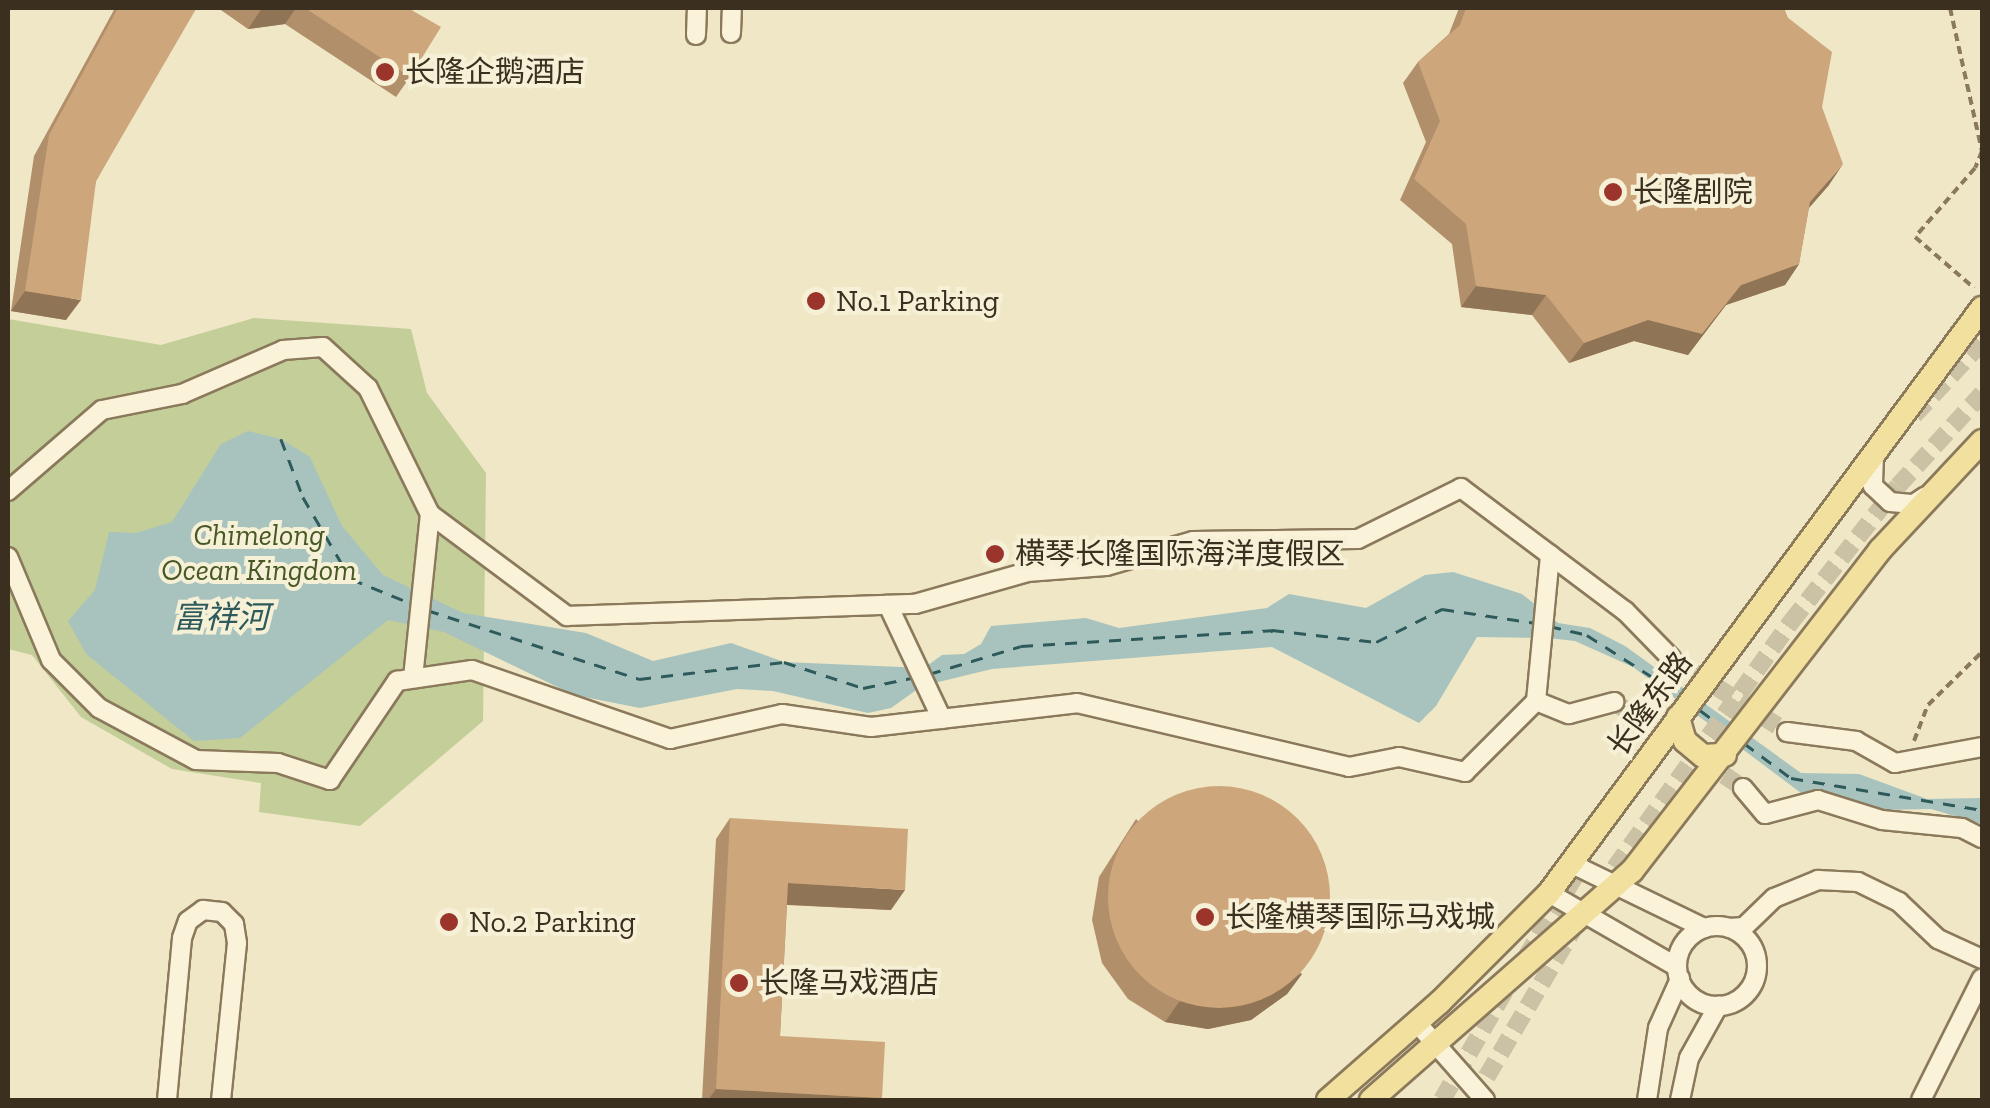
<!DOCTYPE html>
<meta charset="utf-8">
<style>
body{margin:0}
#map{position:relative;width:1990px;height:1108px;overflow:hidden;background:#efe7c6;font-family:"Zilla Slab","Noto Sans SC",serif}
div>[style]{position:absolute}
.green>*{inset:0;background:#c3ce99}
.water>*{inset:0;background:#a8c3bd}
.ferry>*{height:2.5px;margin-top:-1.25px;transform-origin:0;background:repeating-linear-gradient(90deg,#2e5a5b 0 12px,transparent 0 22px)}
.minor-tunnel>*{height:18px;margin-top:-9px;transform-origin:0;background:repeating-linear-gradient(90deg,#cbc2a5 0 18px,transparent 0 27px)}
.path>*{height:4px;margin-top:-2px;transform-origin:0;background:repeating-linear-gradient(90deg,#8b795b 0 8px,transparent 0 13px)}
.roads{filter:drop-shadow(2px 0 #8b795b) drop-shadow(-2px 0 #8b795b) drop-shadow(0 2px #8b795b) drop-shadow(0 -2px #8b795b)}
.minor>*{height:18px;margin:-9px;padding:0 9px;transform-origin:9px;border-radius:9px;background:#faf3da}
.minor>.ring{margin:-9px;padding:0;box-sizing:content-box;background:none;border:18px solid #faf3da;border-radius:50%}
.major>*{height:22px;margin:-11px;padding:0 11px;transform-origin:11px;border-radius:11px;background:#f2e09e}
.wall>*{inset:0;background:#b18f6a}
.shaded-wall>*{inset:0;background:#907456}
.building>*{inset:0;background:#cea67b}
.round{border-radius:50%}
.dots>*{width:28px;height:28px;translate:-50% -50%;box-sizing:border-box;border:5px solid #f6f0d6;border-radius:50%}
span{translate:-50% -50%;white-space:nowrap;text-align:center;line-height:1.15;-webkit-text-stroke:8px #f6f0d6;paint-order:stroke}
.poi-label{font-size:30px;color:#3b2f1f}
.left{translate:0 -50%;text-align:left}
.park-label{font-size:30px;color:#475825;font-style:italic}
.street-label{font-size:30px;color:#3b2f1f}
.water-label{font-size:32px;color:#2e5a5b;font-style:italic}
.frame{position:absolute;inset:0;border:10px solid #3b2f1f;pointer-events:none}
</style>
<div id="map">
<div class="green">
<i style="clip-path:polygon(254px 318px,411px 329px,427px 393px,486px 473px,483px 721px,360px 826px,259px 812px,261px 783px,172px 769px,81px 717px,32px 655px,8px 649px,8px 319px,161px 345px)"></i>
</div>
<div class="water">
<i style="clip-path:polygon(248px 431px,281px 439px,310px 457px,342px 526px,383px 575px,463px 613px,586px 633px,653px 661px,731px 643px,784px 662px,924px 668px,942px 655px,964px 654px,981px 644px,991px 626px,1086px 618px,1119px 628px,1267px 608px,1289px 594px,1366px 608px,1425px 575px,1453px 572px,1522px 594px,1558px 623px,1590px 628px,1625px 646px,1801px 773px,1859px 774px,1927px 799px,1982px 798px,1982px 824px,1931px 809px,1879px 810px,1826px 793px,1805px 796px,1633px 667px,1575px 641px,1548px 638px,1477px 637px,1436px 706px,1419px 723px,1272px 647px,992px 669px,922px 686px,891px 708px,868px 713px,773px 691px,737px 689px,640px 708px,574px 695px,444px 632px,388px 620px,240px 738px,194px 741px,86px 654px,68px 621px,95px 590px,109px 532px,136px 533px,172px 522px,221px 444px)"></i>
</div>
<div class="ferry">
<i style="left:281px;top:439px;width:62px;rotate:69.2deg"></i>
<i style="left:303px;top:497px;width:95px;rotate:59.7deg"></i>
<i style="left:351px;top:579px;width:69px;rotate:22.1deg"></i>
<i style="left:427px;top:610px;width:223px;rotate:18deg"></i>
<i style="left:639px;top:679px;width:146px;rotate:-6.7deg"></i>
<i style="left:784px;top:662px;width:83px;rotate:18.2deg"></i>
<i style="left:863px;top:688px;width:54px;rotate:-11.7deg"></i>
<i style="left:1549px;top:626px;width:39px;rotate:13deg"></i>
<i style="left:1587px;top:635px;width:113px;rotate:32.7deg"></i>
<i style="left:929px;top:674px;width:96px;rotate:-16.9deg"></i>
<i style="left:1021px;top:646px;width:252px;rotate:-3.6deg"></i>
<i style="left:1272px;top:630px;width:105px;rotate:6.6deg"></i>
<i style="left:1376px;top:642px;width:74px;rotate:-26.6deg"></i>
<i style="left:1442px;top:609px;width:95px;rotate:8.5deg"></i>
<i style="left:1700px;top:710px;width:36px;rotate:37deg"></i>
<i style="left:1744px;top:743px;width:59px;rotate:36.7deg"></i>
<i style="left:1791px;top:778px;width:194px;rotate:9.5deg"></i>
</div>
<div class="minor-tunnel">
<i style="left:1914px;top:415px;width:100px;rotate:-47deg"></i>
<i style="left:1671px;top:658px;width:138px;rotate:32.5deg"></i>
<i style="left:1614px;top:702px;width:74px;rotate:33.5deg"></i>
<i style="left:1702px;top:760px;width:50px;rotate:34.3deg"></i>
<i style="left:1599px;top:890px;width:330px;rotate:-54.4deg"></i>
<i style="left:1791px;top:622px;width:173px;rotate:-51.8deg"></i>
<i style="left:1898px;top:486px;width:125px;rotate:-47.6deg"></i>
<i style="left:1525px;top:959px;width:109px;rotate:-58.9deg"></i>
<i style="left:1442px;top:1100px;width:133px;rotate:-60.1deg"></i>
<i style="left:1473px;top:1100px;width:199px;rotate:-59.6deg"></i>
</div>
<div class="path">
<i style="left:1950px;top:8px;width:147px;rotate:77.4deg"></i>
<i style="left:1982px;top:151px;width:18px;rotate:112deg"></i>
<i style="left:1975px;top:168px;width:91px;rotate:131deg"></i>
<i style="left:1915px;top:237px;width:78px;rotate:40.8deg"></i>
<i style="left:1914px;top:741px;width:39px;rotate:-69deg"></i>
<i style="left:1928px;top:705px;width:76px;rotate:-44.5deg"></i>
</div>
<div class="roads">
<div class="minor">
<i style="left:731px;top:33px;width:25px;rotate:-88deg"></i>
<i style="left:696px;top:35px;width:27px;rotate:-88deg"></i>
<i style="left:1874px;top:455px;width:31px;rotate:92deg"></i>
<i style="left:1873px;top:486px;width:23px;rotate:43deg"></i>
<i style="left:1890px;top:502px;width:24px;rotate:5deg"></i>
<i style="left:1914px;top:504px;width:14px;rotate:-34deg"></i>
<i style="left:8px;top:491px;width:124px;rotate:-40.8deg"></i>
<i style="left:102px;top:410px;width:82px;rotate:-11.3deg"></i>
<i style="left:182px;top:394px;width:110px;rotate:-23.5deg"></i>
<i style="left:283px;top:350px;width:40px;rotate:-4.3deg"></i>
<i style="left:323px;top:347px;width:61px;rotate:42.3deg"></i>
<i style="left:368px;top:388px;width:140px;rotate:63.8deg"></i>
<i style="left:430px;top:514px;width:171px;rotate:36.7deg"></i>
<i style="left:567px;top:616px;width:348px;rotate:-2deg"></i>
<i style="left:915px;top:604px;width:116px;rotate:-15.9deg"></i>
<i style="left:1027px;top:572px;width:79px;rotate:-4.3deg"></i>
<i style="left:1106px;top:566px;width:91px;rotate:-16deg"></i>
<i style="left:1193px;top:541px;width:165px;rotate:-0.7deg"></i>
<i style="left:1358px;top:539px;width:115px;rotate:-26.3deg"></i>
<i style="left:1461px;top:488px;width:205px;rotate:36.9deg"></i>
<i style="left:1625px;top:611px;width:66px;rotate:45.6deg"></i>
<i style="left:8px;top:557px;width:112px;rotate:67.3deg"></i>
<i style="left:51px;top:660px;width:68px;rotate:45deg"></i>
<i style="left:99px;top:708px;width:110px;rotate:28.2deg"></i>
<i style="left:196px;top:760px;width:82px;rotate:2.1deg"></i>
<i style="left:278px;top:763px;width:55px;rotate:18.1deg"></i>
<i style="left:330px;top:780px;width:120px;rotate:-55.9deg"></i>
<i style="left:397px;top:681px;width:76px;rotate:-8.3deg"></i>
<i style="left:472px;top:670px;width:210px;rotate:19.2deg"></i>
<i style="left:670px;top:739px;width:115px;rotate:-12.6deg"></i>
<i style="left:782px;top:714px;width:90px;rotate:8.3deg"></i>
<i style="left:871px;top:727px;width:207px;rotate:-6.6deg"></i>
<i style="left:1077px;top:703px;width:279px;rotate:13.2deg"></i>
<i style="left:1349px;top:767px;width:51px;rotate:-11.3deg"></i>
<i style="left:1399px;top:757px;width:68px;rotate:12.8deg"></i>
<i style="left:1465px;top:772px;width:100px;rotate:-45deg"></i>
<i style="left:1536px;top:701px;width:35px;rotate:22deg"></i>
<i style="left:1569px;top:714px;width:47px;rotate:-14.9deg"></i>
<i style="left:888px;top:605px;width:126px;rotate:64.7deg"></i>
<i style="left:413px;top:678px;width:165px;rotate:-84.1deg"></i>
<i style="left:1536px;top:701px;width:147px;rotate:-84.5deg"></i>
<i style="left:1787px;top:732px;width:70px;rotate:7.4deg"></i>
<i style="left:1856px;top:741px;width:45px;rotate:29.4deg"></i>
<i style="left:1895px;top:763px;width:88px;rotate:-10.4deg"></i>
<i style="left:1743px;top:788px;width:34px;rotate:50deg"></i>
<i style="left:1765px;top:814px;width:55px;rotate:-14.8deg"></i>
<i style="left:1818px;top:800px;width:67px;rotate:17.4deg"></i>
<i style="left:1882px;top:820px;width:80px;rotate:5.7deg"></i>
<i style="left:1962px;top:828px;width:22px;rotate:27deg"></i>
<i style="left:1572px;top:864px;width:147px;rotate:25.9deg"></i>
<i style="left:1549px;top:893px;width:148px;rotate:30deg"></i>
<i class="ring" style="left:1677px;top:926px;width:62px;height:62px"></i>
<i style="left:1730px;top:928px;width:14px;rotate:-4deg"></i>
<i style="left:1744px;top:927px;width:42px;rotate:-44deg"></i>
<i style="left:1774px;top:898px;width:48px;rotate:-22.2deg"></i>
<i style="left:1818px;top:880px;width:40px;rotate:2.9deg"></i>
<i style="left:1858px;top:882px;width:46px;rotate:26deg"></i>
<i style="left:1899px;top:902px;width:54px;rotate:43.5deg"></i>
<i style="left:1938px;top:939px;width:48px;rotate:24.4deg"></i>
<i style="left:1417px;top:1023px;width:103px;rotate:48.6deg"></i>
<i style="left:167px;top:1100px;width:163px;rotate:-84.7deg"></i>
<i style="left:182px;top:938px;width:18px;rotate:-71deg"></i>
<i style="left:188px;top:921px;width:19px;rotate:-36deg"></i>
<i style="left:203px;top:910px;width:19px;rotate:6deg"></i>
<i style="left:222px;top:912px;width:17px;rotate:45deg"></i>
<i style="left:234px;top:924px;width:19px;rotate:81deg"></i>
<i style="left:237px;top:943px;width:158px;rotate:95.8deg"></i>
<i style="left:1647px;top:1100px;width:73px;rotate:-81.3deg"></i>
<i style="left:1658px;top:1028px;width:54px;rotate:-65.8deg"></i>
<i style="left:1680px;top:1100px;width:43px;rotate:-77.9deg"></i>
<i style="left:1689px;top:1058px;width:60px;rotate:-60.9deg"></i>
<i style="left:1921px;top:1100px;width:136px;rotate:-63.4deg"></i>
</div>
<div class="major">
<i style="left:1678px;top:717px;width:25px;rotate:74deg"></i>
<i style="left:1685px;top:741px;width:23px;rotate:40deg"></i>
<i style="left:1703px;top:756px;width:22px;rotate:-3deg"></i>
<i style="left:1328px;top:1100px;width:149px;rotate:-41.2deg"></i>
<i style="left:1440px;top:1002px;width:154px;rotate:-45deg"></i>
<i style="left:1549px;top:893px;width:728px;rotate:-53.49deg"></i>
<i style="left:1371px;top:1100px;width:347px;rotate:-41.3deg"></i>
<i style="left:1632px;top:871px;width:406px;rotate:-52.3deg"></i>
<i style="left:1880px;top:550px;width:149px;rotate:-46.9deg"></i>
</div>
</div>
<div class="wall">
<i style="clip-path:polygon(115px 8px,193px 8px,96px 181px,66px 320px,11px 311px,34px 156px)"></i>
<i style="clip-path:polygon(218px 8px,408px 8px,410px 77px,396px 97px,285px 24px,248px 29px)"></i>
<i style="clip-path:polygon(1459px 8px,1784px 8px,1822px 107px,1829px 185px,1809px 207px,1799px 264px,1785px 285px,1726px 305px,1688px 355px,1634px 341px,1569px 363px,1532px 315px,1461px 307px,1452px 244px,1400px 200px,1426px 142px,1403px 83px,1418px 62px,1449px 34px)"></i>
<i style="clip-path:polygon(730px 818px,891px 910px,787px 905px,780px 1036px,882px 1098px,880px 1100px,702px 1100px,716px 839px)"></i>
<i style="clip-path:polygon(1136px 819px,1302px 974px,1287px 994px,1251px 1020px,1208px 1029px,1165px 1022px,1128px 999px,1102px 963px,1092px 920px,1099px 877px)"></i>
</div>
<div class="shaded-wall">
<i style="clip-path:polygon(262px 8px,296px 8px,285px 24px,248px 29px)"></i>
<i style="clip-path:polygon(1843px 164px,1829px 185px,1796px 223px,1810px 202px)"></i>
<i style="clip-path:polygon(1799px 264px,1785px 285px,1726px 305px,1688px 355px,1634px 341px,1569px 363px,1584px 343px)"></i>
<i style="clip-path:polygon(1476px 286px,1546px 295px,1532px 315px,1461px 307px)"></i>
<i style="clip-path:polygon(25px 291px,81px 300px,66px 320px,11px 311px)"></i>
<i style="clip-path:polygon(788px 883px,905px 890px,891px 910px,774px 904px)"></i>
<i style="clip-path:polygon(1302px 974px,1287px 994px,1251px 1020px,1208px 1029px,1165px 1022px,1179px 1002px)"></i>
<i style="clip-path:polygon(716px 1089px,882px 1098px,880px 1100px,708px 1100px)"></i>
</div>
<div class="building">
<i style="clip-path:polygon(118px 8px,193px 8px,196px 9px,96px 181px,81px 300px,25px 291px,49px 135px)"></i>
<i style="clip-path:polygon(305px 8px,408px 8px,441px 27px,410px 77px)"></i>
<i style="clip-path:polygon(1466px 8px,1784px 8px,1787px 17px,1832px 52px,1822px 107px,1843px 164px,1810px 202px,1799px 264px,1741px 285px,1702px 334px,1648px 320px,1584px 343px,1546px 295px,1476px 286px,1466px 224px,1414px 179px,1440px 121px,1418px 62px,1460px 25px)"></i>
<i class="round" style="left:1108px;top:786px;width:222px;height:222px"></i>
<i style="clip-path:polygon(730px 818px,908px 829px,905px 890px,788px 883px,780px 1036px,885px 1042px,882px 1098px,716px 1089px)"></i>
</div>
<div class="dots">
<i style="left:385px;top:72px;background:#9b342a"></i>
<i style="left:1613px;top:192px;background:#9b342a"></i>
<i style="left:816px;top:301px;background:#9b342a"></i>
<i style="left:995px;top:554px;background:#9b342a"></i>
<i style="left:1205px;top:917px;background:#9b342a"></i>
<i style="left:449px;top:922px;background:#9b342a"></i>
<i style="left:739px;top:983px;background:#9b342a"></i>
</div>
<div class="poi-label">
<span class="left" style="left:405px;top:72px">长隆企鹅酒店</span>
<span class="left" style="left:1633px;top:192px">长隆剧院</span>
<span class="left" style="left:836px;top:301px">No.1 Parking</span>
<span class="left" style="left:1015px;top:554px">横琴长隆国际海洋度假区</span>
<span class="left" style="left:1225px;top:917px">长隆横琴国际马戏城</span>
<span class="left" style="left:469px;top:922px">No.2 Parking</span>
<span class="left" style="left:759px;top:983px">长隆马戏酒店</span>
</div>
<div class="park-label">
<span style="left:259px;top:552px">Chimelong<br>Ocean Kingdom</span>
</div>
<div class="street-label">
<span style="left:1650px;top:704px;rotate:-54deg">长隆东路</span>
</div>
<div class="water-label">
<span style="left:221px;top:617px">富祥河</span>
</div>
<div class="frame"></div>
</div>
